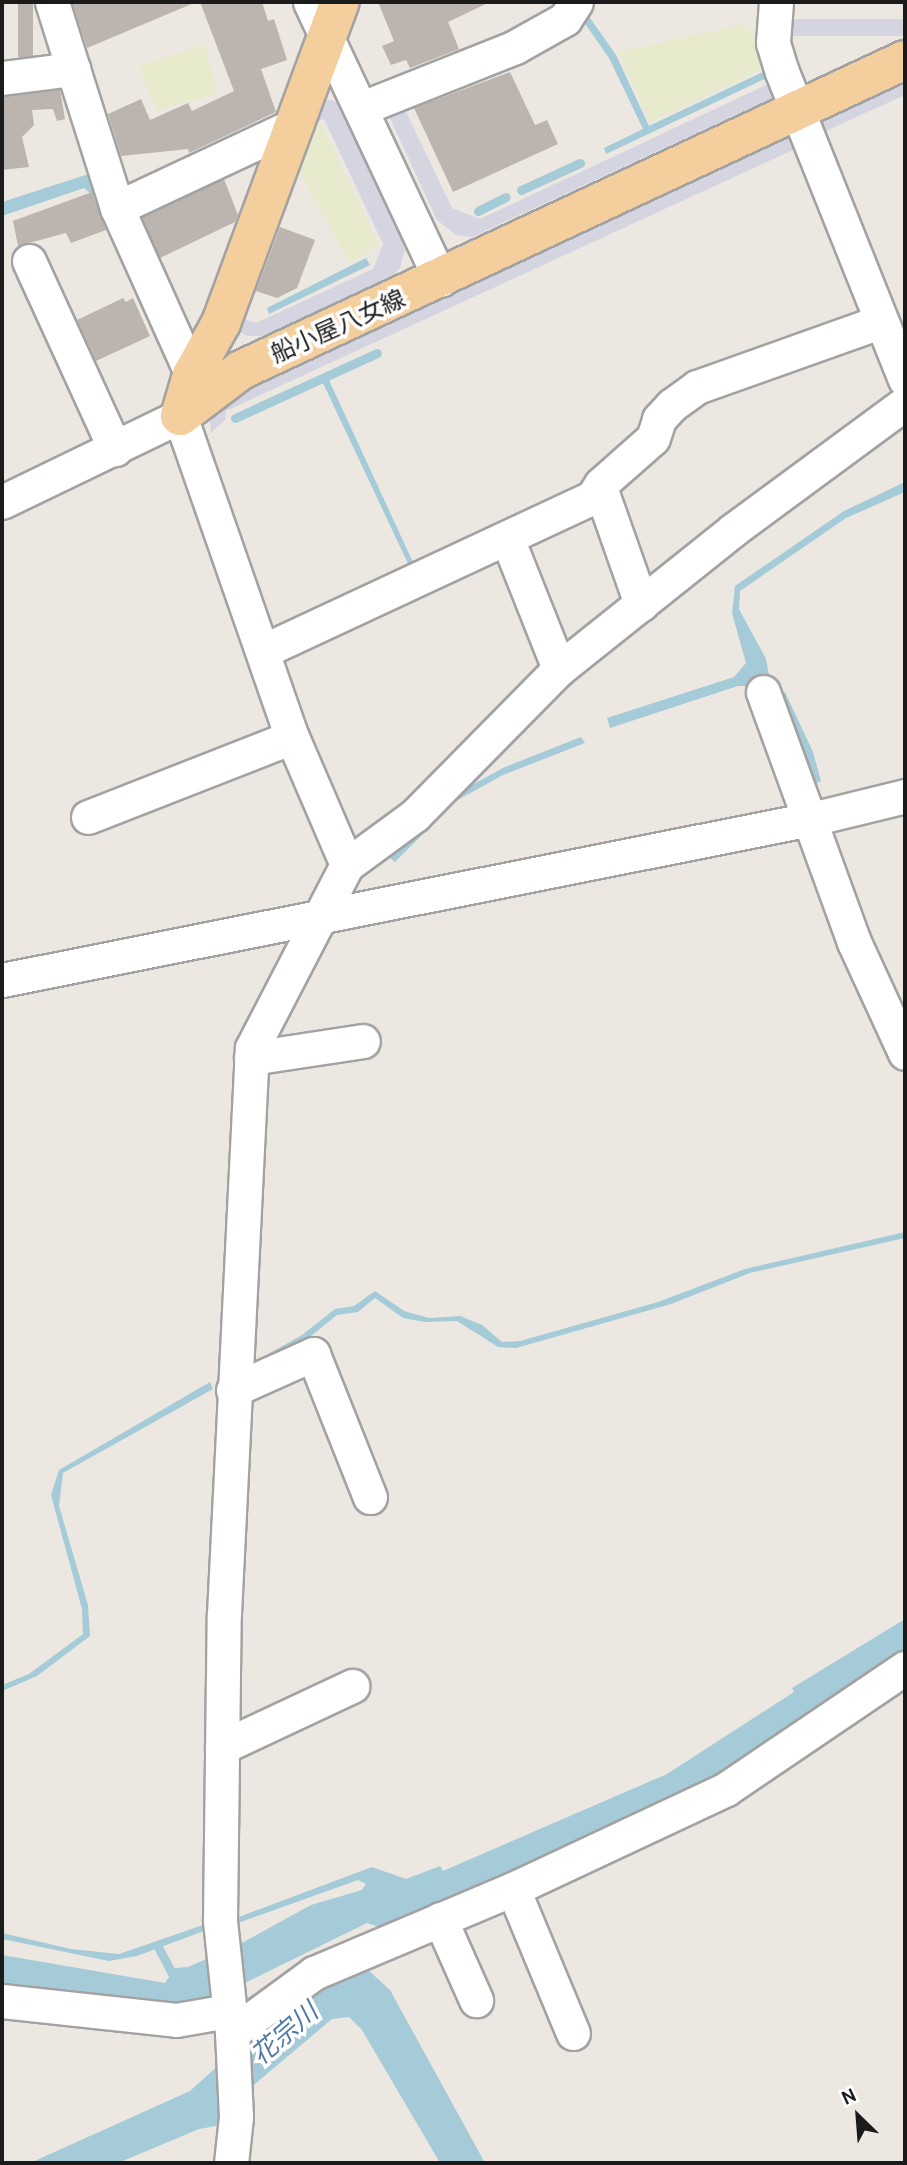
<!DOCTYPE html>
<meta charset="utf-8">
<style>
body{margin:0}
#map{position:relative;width:907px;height:2165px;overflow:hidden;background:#ece8e1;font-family:Cabin,"Noto Sans JP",sans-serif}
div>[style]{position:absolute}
.farmland>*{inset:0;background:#e8eacd}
.plaza>*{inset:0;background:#d5d5e1;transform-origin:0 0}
.water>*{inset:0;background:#a4cbd7}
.stream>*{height:9px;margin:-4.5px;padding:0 4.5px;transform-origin:4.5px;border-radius:4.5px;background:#a4cbd7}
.building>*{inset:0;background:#bcb4ae;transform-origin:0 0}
.roads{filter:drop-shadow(2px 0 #a2a2a2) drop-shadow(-2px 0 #a2a2a2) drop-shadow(0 2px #a2a2a2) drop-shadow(0 -2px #a2a2a2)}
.minor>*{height:33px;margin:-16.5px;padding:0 16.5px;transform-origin:16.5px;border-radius:16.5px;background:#fff}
.major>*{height:38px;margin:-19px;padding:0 19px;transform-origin:19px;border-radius:19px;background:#f4cf9d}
span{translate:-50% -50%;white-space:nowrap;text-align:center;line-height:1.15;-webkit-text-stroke:7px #fff;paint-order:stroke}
.street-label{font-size:24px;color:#1b1b1b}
.water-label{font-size:26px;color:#4f79a2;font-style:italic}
.frame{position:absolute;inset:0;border:4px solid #1b1b1b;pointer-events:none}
.north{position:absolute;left:823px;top:2081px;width:70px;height:70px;-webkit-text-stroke:5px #fff;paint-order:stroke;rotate:335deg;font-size:19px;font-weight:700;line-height:28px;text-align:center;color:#1b1b1b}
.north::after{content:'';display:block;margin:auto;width:24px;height:32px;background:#1b1b1b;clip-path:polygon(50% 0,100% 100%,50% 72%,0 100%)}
</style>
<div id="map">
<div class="farmland">
<i style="clip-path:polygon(743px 24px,758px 38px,768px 67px,650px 122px,618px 52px)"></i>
<i style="clip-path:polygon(204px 44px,218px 93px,157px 111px,138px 67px)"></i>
<i style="clip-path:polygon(321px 123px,379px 244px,349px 263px,297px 166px,310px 130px)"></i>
</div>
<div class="plaza">
<i style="left:905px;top:19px;width:17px;height:127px;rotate:90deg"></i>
<i style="clip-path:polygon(905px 79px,905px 95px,817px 135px,817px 120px)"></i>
<i style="clip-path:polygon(777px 80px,779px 93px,774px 97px,472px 237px,456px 235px,437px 220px,388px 114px,399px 97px,452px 208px,480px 219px)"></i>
<i style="clip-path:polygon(332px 100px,337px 103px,401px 237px,405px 250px,400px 268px,389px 279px,267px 336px,247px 336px,238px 331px,243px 318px,256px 323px,373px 269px,383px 244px,324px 119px,309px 125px,321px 101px)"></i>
<i style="clip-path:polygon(789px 134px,806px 144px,226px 411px,225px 420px,211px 433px,210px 416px,224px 401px)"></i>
</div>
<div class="water">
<i style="clip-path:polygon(588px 15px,616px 55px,649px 126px,765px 71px,769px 77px,606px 154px,604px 148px,643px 129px,609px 58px,581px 18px)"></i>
<i style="clip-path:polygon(95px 172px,97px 199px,84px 188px,2px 216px,2px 202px)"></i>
<i style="clip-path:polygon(366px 258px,370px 265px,269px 314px,267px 308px)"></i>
<i style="clip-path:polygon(328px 378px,417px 571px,412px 572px,322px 381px)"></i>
<i style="clip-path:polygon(905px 482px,905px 492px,846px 518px,740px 591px,739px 609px,766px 659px,769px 675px,762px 686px,738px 686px,610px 728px,607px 718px,734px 677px,746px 663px,732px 613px,735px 586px,844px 511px)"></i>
<i style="clip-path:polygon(785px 692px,813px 752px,821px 781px,813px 785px,775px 699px)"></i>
<i style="clip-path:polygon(581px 737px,585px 743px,503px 775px,456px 801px,395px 862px,390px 858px,453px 795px,505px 767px)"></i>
<i style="clip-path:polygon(905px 1232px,905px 1238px,750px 1273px,671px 1304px,516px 1348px,498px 1347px,457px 1321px,425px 1322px,403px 1318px,375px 1298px,358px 1312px,337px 1315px,306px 1340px,254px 1367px,252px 1363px,302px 1335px,335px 1309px,354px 1306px,375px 1291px,404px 1311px,429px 1318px,460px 1316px,482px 1325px,502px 1342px,520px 1341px,658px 1302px,745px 1269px)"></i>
<i style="clip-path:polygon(210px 1382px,213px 1389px,63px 1473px,59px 1506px,88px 1605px,90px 1636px,37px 1676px,2px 1691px,2px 1685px,29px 1674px,83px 1634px,82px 1609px,51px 1495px,59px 1470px)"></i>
<i style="clip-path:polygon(905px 1619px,905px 1661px,735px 1773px,251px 2004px,248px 1998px,308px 1959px,379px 1927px,367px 1923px,192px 2009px,2px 1992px,2px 1955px,165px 1983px,175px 1968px,188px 1967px,238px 1945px,311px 1905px,362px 1890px,366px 1884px,358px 1880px,235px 1924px,233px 1919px,372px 1867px,406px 1879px,440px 1866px,443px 1871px,667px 1774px,794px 1692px,792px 1688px)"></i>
<i style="clip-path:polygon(203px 1925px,204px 1931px,137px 1956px,109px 1961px,2px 1939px,2px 1933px,71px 1949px,119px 1954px)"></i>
<i style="clip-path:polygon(352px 1968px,367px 1969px,390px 1990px,485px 2163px,440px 2163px,362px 2030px,349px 2017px,332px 2019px,249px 2089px,222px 2125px,199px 2129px,118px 2163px,30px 2163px,190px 2091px,279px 2011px)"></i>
</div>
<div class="stream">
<i style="left:521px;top:190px;width:65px;rotate:-24.6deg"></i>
<i style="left:478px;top:211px;width:31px;rotate:-27deg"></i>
<i style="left:235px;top:418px;width:156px;rotate:-24.6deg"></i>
<i style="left:157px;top:1945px;width:40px;rotate:62deg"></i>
</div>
<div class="building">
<i style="left:18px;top:2px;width:15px;height:55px"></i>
<i style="clip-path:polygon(72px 2px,194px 2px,194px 3px,87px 48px)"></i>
<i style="clip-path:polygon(200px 2px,262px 2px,268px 21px,274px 19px,287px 60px,261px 69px,276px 112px,189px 153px,188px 149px,121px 156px,108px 114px,141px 99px,150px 120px,188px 103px,192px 111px,234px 91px)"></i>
<i style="clip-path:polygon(378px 2px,490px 2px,448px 22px,459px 49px,410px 68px,406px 60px,391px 65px,382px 46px,394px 41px)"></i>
<i style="clip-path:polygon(510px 72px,535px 125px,547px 120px,558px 144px,453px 192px,414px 108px)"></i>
<i style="clip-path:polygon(60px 90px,65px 119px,57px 121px,53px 109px,32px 110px,34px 125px,22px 137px,29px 167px,2px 170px,2px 97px)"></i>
<i style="clip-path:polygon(224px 179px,238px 215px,235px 222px,160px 258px,142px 217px)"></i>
<i style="clip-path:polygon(92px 192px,106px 230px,71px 243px,66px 233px,18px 246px,13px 221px)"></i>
<i style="clip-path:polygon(280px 227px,315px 240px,297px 288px,277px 298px,256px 291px)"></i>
<i style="clip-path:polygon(123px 298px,126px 302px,133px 298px,150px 336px,96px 361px,77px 320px)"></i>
</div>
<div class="roads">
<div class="minor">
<i style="left:52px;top:2px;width:70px;rotate:72.6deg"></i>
<i style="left:310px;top:2px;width:307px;rotate:64.8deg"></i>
<i style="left:776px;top:2px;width:41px;rotate:94.2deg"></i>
<i style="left:773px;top:43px;width:30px;rotate:73deg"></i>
<i style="left:782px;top:72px;width:331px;rotate:68.2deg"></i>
<i style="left:2px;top:78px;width:72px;rotate:-7.2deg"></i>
<i style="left:73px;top:69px;width:146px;rotate:72.4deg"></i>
<i style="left:117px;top:208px;width:183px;rotate:65.8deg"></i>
<i style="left:362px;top:108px;width:165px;rotate:-21.7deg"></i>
<i style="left:515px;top:47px;width:57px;rotate:-29.2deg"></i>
<i style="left:565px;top:19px;width:20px;rotate:-57deg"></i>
<i style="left:117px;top:208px;width:198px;rotate:-25.1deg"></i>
<i style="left:29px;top:261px;width:207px;rotate:65.4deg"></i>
<i style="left:592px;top:498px;width:17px;rotate:-57deg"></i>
<i style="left:601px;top:484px;width:69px;rotate:-41.5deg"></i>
<i style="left:653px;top:438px;width:20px;rotate:-72deg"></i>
<i style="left:659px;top:419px;width:19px;rotate:-47deg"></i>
<i style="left:672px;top:405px;width:31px;rotate:-36deg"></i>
<i style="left:697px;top:387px;width:194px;rotate:-19.6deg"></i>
<i style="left:2px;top:502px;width:198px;rotate:-25.8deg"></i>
<i style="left:180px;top:416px;width:340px;rotate:70.8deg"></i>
<i style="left:292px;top:737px;width:139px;rotate:66.7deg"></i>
<i style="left:507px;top:538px;width:141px;rotate:68.3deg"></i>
<i style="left:263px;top:651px;width:374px;rotate:-25deg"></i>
<i style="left:602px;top:493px;width:118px;rotate:70.6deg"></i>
<i style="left:763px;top:692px;width:266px;rotate:70deg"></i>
<i style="left:854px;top:942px;width:122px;rotate:65.3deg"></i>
<i style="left:88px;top:817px;width:219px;rotate:-21.4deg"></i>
<i style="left:2px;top:980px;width:825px;rotate:-11.26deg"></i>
<i style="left:811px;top:819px;width:97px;rotate:-13.7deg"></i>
<i style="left:251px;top:1058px;width:113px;rotate:-8.6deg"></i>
<i style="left:233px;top:1390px;width:88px;rotate:-24.2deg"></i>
<i style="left:313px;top:1354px;width:154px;rotate:68.3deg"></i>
<i style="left:222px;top:1747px;width:144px;rotate:-25.1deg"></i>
<i style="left:513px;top:1889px;width:156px;rotate:67.4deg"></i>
<i style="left:440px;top:1919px;width:89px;rotate:66deg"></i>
<i style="left:2px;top:2001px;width:175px;rotate:6.2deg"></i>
<i style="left:176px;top:2020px;width:53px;rotate:-9.8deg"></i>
<i style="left:232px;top:2033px;width:102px;rotate:-36.2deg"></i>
<i style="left:314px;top:1973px;width:216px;rotate:-22.9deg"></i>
<i style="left:513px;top:1889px;width:235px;rotate:-25.1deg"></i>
<i style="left:726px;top:1789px;width:216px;rotate:-34.1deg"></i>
<i style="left:231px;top:2163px;width:46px;rotate:-83.8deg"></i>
<i style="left:236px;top:2117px;width:84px;rotate:-92.7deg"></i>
<i style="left:232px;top:2033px;width:114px;rotate:-96.1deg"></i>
<i style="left:220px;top:1920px;width:306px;rotate:-89.3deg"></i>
<i style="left:224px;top:1614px;width:567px;rotate:-87.17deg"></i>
<i style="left:252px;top:1048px;width:206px;rotate:-62.6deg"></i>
<i style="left:347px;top:865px;width:84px;rotate:-36.3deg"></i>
<i style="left:415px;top:815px;width:205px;rotate:-45.4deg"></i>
<i style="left:559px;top:669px;width:223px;rotate:-38.6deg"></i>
<i style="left:733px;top:530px;width:214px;rotate:-36.4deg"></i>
</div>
<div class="major">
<i style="left:180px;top:416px;width:76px;rotate:-37deg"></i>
<i style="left:241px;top:370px;width:733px;rotate:-25.03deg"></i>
<i style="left:180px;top:416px;width:43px;rotate:-73.7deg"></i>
<i style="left:192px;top:375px;width:60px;rotate:-60.9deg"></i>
<i style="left:221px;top:323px;width:342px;rotate:-69.7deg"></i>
</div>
</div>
<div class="street-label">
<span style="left:338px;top:326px;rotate:-24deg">船小屋八女線</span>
</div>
<div class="water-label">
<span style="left:285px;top:2034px;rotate:-41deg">花宗川</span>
</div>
<div class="frame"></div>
<div class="north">N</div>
</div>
